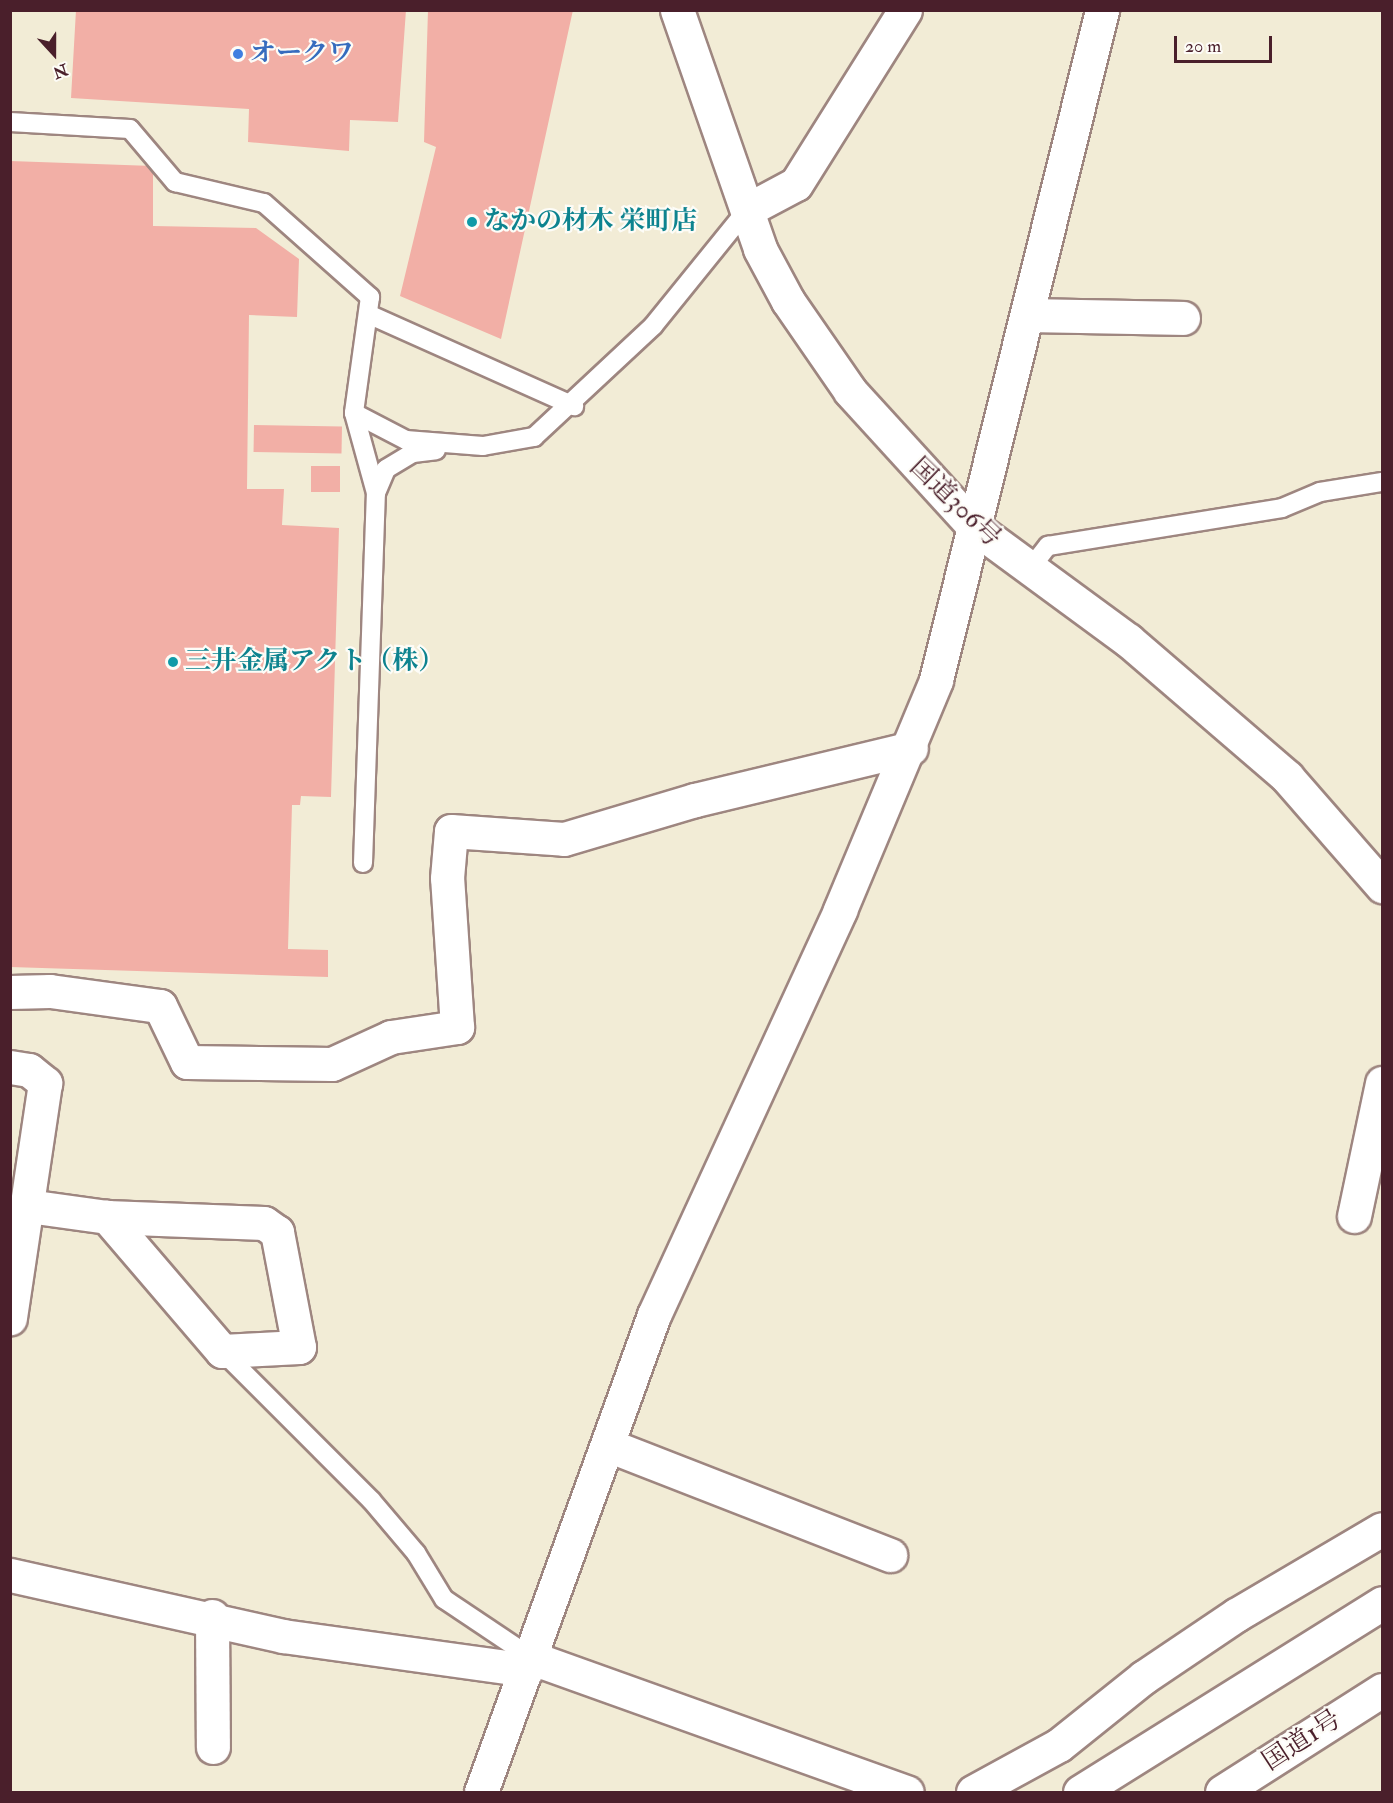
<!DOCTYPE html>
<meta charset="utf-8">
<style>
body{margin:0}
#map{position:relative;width:1393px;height:1803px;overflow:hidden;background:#f2ecd6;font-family:"IM FELL Double Pica","Noto Serif JP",serif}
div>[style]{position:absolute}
.building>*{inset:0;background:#f2afa6;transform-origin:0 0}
.roads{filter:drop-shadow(2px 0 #9e8680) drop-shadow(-2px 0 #9e8680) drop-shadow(0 2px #9e8680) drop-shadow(0 -2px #9e8680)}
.service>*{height:18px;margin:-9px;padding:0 9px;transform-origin:9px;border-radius:9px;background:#fff}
.minor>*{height:33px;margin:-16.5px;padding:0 16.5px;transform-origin:16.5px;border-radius:16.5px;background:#fff}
.trunk>*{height:33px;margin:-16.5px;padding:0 16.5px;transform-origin:16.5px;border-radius:16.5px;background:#fff}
.dots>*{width:16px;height:16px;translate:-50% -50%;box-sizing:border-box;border:3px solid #fdfcf7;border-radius:50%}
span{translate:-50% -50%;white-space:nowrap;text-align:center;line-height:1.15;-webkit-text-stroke:4.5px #fdfcf7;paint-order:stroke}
.shop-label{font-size:26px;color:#366cbe;font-weight:700}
.left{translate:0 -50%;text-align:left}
.culture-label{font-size:26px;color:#0d838f;font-weight:700}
.street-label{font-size:26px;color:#4a1f2b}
.frame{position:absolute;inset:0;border:12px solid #4a1f2b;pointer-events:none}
.north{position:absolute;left:24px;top:24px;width:60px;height:60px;-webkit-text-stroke:4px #fdfcf7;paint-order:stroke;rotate:159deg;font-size:16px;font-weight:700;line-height:24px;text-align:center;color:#4a1f2b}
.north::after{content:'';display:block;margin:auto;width:21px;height:27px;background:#4a1f2b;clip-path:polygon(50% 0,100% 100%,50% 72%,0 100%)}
.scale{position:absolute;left:1174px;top:36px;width:98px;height:27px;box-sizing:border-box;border:3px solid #4a1f2b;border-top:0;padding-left:8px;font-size:18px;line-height:21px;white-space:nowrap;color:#4a1f2b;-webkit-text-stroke:4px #fdfcf7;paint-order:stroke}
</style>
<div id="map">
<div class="building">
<i style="clip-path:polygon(76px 10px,406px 10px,398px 122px,350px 120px,349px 151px,248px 142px,249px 109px,71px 98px)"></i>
<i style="clip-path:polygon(428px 10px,573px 10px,501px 339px,400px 296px,436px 147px,424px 142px)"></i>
<i style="clip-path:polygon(10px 161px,153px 166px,153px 226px,256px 228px,299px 259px,297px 317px,249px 315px,247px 489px,284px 489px,282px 525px,339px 528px,331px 797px,301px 796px,300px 805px,292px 805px,288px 949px,328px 950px,328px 977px,10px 967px)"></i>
<i style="left:254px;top:425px;width:88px;height:27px;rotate:1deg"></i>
<i style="left:311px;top:466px;width:29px;height:26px"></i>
</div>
<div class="roads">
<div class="service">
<i style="left:10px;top:122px;width:120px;rotate:3.3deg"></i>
<i style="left:130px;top:129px;width:70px;rotate:49.7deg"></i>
<i style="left:175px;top:182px;width:91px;rotate:13.3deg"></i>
<i style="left:264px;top:203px;width:142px;rotate:41.6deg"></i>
<i style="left:370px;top:297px;width:117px;rotate:97.9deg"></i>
<i style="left:354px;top:413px;width:59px;rotate:27.4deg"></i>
<i style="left:406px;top:440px;width:77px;rotate:4.5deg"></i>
<i style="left:483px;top:446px;width:52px;rotate:-10deg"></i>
<i style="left:534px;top:437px;width:163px;rotate:-43deg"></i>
<i style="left:653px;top:326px;width:149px;rotate:-51deg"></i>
<i style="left:368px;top:314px;width:226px;rotate:24.1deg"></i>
<i style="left:354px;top:413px;width:83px;rotate:74.6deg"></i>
<i style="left:1029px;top:570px;width:31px;rotate:-52deg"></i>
<i style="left:1048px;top:546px;width:237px;rotate:-9.2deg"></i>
<i style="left:1282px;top:508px;width:41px;rotate:-22.8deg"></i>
<i style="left:1320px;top:492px;width:63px;rotate:-9.2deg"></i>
<i style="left:363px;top:863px;width:370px;rotate:-88deg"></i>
<i style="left:376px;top:493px;width:26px;rotate:-67deg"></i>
<i style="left:386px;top:469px;width:31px;rotate:-31deg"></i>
<i style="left:413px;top:453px;width:23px;rotate:-7deg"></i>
<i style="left:222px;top:1351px;width:211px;rotate:45deg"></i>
<i style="left:371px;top:1500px;width:70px;rotate:49.7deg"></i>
<i style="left:416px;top:1553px;width:54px;rotate:58.7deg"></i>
<i style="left:444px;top:1599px;width:106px;rotate:33.8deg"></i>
</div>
<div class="minor">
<i style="left:747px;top:210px;width:55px;rotate:-28deg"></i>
<i style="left:796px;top:184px;width:205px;rotate:-57.9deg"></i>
<i style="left:1030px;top:315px;width:153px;rotate:1.1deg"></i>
<i style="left:10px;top:992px;width:40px;rotate:-1.4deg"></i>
<i style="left:50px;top:991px;width:111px;rotate:7.8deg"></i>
<i style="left:160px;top:1006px;width:62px;rotate:64.3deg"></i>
<i style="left:187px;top:1062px;width:145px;rotate:0.8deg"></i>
<i style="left:332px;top:1064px;width:65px;rotate:-24.6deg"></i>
<i style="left:391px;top:1037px;width:67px;rotate:-8.6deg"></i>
<i style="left:457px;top:1027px;width:149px;rotate:-93.8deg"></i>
<i style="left:447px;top:878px;width:47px;rotate:-85.1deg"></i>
<i style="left:451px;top:831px;width:113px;rotate:4deg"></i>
<i style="left:564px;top:839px;width:137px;rotate:-16.6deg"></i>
<i style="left:695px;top:800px;width:222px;rotate:-13.5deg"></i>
<i style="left:10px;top:1067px;width:19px;rotate:9deg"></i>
<i style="left:29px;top:1070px;width:21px;rotate:39deg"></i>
<i style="left:45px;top:1083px;width:238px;rotate:98.5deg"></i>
<i style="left:28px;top:1206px;width:80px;rotate:7.9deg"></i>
<i style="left:107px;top:1217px;width:157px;rotate:2.2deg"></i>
<i style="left:264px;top:1223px;width:16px;rotate:35deg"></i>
<i style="left:277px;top:1232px;width:117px;rotate:79.2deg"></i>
<i style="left:299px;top:1347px;width:77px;rotate:177deg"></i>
<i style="left:222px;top:1351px;width:177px;rotate:-130.6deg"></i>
<i style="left:1354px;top:1216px;width:136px;rotate:-78.1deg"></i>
<i style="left:608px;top:1445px;width:303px;rotate:21.3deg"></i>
<i style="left:10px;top:1575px;width:280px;rotate:12.6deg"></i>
<i style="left:283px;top:1636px;width:246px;rotate:7.9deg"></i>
<i style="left:212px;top:1616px;width:131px;rotate:89.6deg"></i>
<i style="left:532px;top:1658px;width:398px;rotate:19.7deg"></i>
<i style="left:481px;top:1792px;width:507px;rotate:-70.07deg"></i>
<i style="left:654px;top:1315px;width:446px;rotate:-65.3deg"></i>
<i style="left:840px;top:910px;width:249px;rotate:-67.3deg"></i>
<i style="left:936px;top:680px;width:690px;rotate:-76.08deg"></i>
<i style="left:973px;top:1792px;width:98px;rotate:-28.7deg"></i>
<i style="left:1059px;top:1745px;width:109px;rotate:-38.7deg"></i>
<i style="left:1144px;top:1677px;width:111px;rotate:-34deg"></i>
<i style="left:1236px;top:1615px;width:169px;rotate:-30.5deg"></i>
</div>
<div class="trunk">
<i style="left:677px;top:10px;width:253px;rotate:70.8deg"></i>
<i style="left:760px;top:249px;width:59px;rotate:61.7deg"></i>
<i style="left:788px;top:301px;width:109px;rotate:55.4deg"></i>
<i style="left:850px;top:391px;width:184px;rotate:47.6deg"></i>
<i style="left:974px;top:527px;width:191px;rotate:36.3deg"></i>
<i style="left:1128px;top:640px;width:210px;rotate:40.7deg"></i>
<i style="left:1287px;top:777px;width:145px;rotate:48.9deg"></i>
<i style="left:1080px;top:1792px;width:356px;rotate:-32deg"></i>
<i style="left:1222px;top:1792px;width:190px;rotate:-32.5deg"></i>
</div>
</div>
<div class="dots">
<i style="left:238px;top:54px;background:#3f7fe0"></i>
<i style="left:472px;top:222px;background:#0f9aa8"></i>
<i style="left:173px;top:662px;background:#0f9aa8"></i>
</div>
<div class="shop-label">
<span class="left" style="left:250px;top:54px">オークワ</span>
</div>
<div class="culture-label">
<span class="left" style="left:484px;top:222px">なかの材木 栄町店</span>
<span class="left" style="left:185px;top:662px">三井金属アクト（株）</span>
</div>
<div class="street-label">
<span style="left:955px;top:503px;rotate:44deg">国道306号</span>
<span style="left:1302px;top:1741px;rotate:-33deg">国道1号</span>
</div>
<div class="frame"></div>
<div class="north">N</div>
<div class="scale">20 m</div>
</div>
